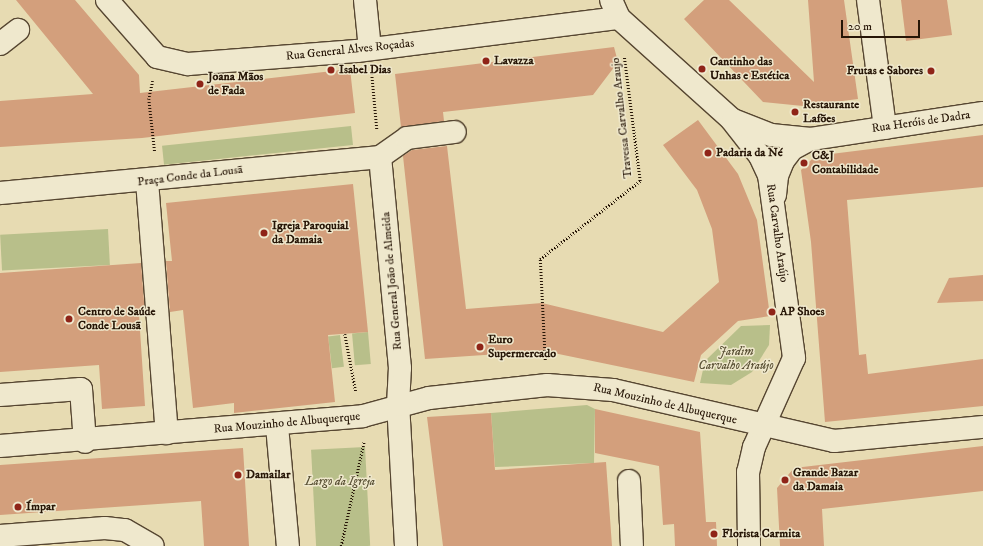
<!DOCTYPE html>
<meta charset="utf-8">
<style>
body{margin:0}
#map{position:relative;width:983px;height:546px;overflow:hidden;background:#e7dbb2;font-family:"IM FELL DW Pica",serif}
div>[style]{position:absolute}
.green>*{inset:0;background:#b8bf8a;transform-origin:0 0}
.building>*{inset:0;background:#d39f7c}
.path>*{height:2.5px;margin-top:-1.25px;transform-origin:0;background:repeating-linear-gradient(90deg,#261506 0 1px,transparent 0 3px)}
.roads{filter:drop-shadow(1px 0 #564631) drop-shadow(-1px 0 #564631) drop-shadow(0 1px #564631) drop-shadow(0 -1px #564631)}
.minor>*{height:22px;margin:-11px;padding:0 11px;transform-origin:11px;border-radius:11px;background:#efe8cd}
.dots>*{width:11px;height:11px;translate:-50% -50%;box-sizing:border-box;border:2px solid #efe8cd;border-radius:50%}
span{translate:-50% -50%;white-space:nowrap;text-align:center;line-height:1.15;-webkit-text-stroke:3px #efe8cd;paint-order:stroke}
.street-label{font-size:12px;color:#261506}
.poi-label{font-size:12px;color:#261506;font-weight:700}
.left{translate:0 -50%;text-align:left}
.right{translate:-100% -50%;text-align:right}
.park-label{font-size:12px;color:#595034;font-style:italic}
.scale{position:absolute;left:841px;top:20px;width:79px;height:18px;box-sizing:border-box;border:2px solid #261506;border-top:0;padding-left:5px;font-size:12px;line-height:14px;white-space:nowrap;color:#261506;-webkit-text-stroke:3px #efe8cd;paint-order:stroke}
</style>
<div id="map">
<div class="green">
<i style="left:351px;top:126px;width:19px;height:190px;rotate:84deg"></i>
<i style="left:108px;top:229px;width:36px;height:108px;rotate:87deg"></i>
<i style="clip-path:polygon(770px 325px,769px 345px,752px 372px,731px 385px,700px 383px,705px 361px,741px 326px)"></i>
<i style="left:368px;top:332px;width:32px;height:16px;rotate:85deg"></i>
<i style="left:340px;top:335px;width:32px;height:12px;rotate:83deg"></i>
<i style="clip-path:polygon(587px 405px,595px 409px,594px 463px,495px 467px,491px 413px)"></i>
<i style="left:365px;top:447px;width:99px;height:54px;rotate:87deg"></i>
</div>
<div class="building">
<i style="clip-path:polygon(16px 0,75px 0,139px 75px,140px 93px,350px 69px,355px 113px,142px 138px,0 147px,0 101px,93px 94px)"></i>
<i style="clip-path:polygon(704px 0,729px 0,814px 82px,808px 0,844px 0,858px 99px,803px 106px,763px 102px,684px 19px)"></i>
<i style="clip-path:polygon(901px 0,947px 0,952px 35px,906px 41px)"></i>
<i style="clip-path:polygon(614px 47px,618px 62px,593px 95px,443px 112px,444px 121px,401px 127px,395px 74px)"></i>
<i style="clip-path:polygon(698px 120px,738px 174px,757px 220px,770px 316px,738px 321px,701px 355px,694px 382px,544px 351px,425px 359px,403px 156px,412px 150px,447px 146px,466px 309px,542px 303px,663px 332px,719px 282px,712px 229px,697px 190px,663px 145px)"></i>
<i style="clip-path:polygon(983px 135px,983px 187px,847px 200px,859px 355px,866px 354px,868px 374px,983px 359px,983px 406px,825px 422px,811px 242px,801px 170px,815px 156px)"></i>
<i style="clip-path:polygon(353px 184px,368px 332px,328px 335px,335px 402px,234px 413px,234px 403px,193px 408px,183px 310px,170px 312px,166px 261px,172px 261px,166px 203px)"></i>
<i style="clip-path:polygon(141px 263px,145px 314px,139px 315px,145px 406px,102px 409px,99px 365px,0 372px,0 273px)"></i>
<i style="clip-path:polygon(983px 275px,983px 301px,937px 303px,949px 278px)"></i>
<i style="clip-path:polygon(595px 409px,700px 432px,706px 522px,716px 522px,717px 546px,675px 546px,674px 524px,663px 525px,659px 466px,595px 453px)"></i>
<i style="clip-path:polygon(491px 413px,495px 470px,606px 462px,612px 546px,443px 546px,427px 417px)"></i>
<i style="clip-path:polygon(983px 446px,983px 491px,822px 509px,824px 546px,780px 546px,777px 488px,794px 468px)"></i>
<i style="clip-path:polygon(243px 448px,249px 546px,204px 546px,201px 501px,0 515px,0 465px)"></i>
</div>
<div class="path">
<i style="left:372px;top:74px;width:55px;rotate:84.8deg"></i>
<i style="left:153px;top:81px;width:18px;rotate:103deg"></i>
<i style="left:149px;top:99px;width:54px;rotate:83.7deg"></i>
<i style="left:345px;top:334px;width:59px;rotate:79.3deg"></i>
<i style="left:545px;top:360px;width:101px;rotate:-92.8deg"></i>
<i style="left:540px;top:259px;width:127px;rotate:-38deg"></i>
<i style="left:640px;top:181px;width:126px;rotate:-97.3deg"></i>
<i style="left:341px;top:546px;width:107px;rotate:-77.6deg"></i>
</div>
<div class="roads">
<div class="minor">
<i style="left:107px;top:0;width:76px;rotate:48.7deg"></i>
<i style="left:157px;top:57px;width:32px;rotate:13deg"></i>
<i style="left:188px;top:64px;width:169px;rotate:-4.4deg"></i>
<i style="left:357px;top:51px;width:264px;rotate:-7.2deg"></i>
<i style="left:365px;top:0;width:49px;rotate:84.2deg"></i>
<i style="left:611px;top:0;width:20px;rotate:66deg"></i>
<i style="left:619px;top:18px;width:151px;rotate:42deg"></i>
<i style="left:731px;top:119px;width:47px;rotate:51.9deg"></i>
<i style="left:760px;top:156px;width:21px;rotate:65deg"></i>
<i style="left:769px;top:175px;width:185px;rotate:82.2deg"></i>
<i style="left:794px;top:358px;width:98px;rotate:114.2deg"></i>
<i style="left:754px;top:447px;width:26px;rotate:103deg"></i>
<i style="left:748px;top:472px;width:74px;rotate:89.2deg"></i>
<i style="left:868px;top:0;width:129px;rotate:82.4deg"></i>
<i style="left:0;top:44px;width:23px;rotate:-38deg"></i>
<i style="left:733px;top:120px;width:41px;rotate:21.5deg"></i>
<i style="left:771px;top:135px;width:40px;rotate:5.7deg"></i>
<i style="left:811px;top:139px;width:174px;rotate:-8.6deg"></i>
<i style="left:147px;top:181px;width:253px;rotate:85.5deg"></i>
<i style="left:0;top:193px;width:382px;rotate:-5.4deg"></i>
<i style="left:775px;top:195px;width:19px;rotate:-84deg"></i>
<i style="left:777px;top:176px;width:16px;rotate:-68deg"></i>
<i style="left:783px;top:161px;width:15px;rotate:-53deg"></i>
<i style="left:792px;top:149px;width:21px;rotate:-28deg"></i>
<i style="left:0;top:395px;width:81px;rotate:-4.2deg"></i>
<i style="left:81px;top:389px;width:53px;rotate:85.7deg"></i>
<i style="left:277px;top:426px;width:121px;rotate:84.8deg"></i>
<i style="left:0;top:446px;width:364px;rotate:-4.7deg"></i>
<i style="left:363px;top:416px;width:68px;rotate:-15.3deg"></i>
<i style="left:429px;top:398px;width:119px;rotate:-6.3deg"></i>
<i style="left:547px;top:385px;width:66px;rotate:4.3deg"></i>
<i style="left:613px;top:390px;width:227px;rotate:13deg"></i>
<i style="left:834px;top:441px;width:150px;rotate:-5.4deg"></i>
<i style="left:629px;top:481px;width:65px;rotate:87.4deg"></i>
<i style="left:0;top:536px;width:105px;rotate:-4.4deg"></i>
<i style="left:105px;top:528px;width:20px;rotate:6deg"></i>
<i style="left:125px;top:530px;width:32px;rotate:30deg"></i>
<i style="left:406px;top:546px;width:141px;rotate:-93.2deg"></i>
<i style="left:398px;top:405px;width:37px;rotate:-87deg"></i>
<i style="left:400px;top:368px;width:212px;rotate:-95.4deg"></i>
<i style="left:380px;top:157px;width:33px;rotate:-35deg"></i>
<i style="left:407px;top:138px;width:48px;rotate:-7.1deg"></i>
</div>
</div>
<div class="dots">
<i style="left:486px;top:61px;background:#8f2418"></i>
<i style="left:702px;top:69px;background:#8f2418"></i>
<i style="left:331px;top:70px;background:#8f2418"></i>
<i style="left:931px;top:71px;background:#8f2418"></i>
<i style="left:200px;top:84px;background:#8f2418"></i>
<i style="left:795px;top:112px;background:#8f2418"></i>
<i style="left:708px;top:153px;background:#8f2418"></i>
<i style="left:804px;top:163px;background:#8f2418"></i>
<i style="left:264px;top:233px;background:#8f2418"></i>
<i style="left:772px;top:312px;background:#8f2418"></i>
<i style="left:69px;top:319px;background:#8f2418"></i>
<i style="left:480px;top:347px;background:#8f2418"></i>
<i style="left:238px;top:475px;background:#8f2418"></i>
<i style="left:785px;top:480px;background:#8f2418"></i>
<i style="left:18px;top:507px;background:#8f2418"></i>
<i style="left:714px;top:534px;background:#8f2418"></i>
</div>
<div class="street-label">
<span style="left:350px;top:50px;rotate:-6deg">Rua General Alves Roçadas</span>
<span style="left:622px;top:118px;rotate:-96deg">Travessa Carvalho Araujo</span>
<span style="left:921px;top:122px;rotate:-8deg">Rua Heróis de Dadra</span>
<span style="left:190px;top:176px;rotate:-7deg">Praça Conde da Lousã</span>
<span style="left:777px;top:233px;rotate:82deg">Rua Carvalho Araújo</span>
<span style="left:392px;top:281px;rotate:-95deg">Rua General João de Almeida</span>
<span style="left:665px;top:404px;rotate:13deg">Rua Mouzinho de Albuquerque</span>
<span style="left:287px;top:423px;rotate:-5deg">Rua Mouzinho de Albuquerque</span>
</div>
<div class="poi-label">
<span class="left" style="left:494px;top:61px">Lavazza</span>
<span class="left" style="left:710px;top:69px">Cantinho das<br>Unhas e Estética</span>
<span class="left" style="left:339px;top:70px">Isabel Dias</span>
<span class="right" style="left:923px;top:71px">Frutas e Sabores</span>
<span class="left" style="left:208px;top:84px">Joana Mãos<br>de Fada</span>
<span class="left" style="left:803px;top:112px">Restaurante<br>Lafões</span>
<span class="left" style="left:716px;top:153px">Padaria da Né</span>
<span class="left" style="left:812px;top:163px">C&amp;J<br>Contabilidade</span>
<span class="left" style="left:272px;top:233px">Igreja Paroquial<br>da Damaia</span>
<span class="left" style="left:78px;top:319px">Centro de Saúde<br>Conde Lousã</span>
<span class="left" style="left:780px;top:312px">AP Shoes</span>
<span class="left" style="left:488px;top:347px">Euro<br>Supermercado</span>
<span class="left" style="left:793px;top:480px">Grande Bazar<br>da Damaia</span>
<span class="left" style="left:246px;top:475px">Damailar</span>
<span class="left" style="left:26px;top:507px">Ímpar</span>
<span class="left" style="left:722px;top:534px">Florista Carmita</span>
</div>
<div class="park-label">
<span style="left:736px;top:359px">Jardim<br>Carvalho Araújo</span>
<span style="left:340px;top:482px">Largo da Igreja</span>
</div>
<div class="scale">20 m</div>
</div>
